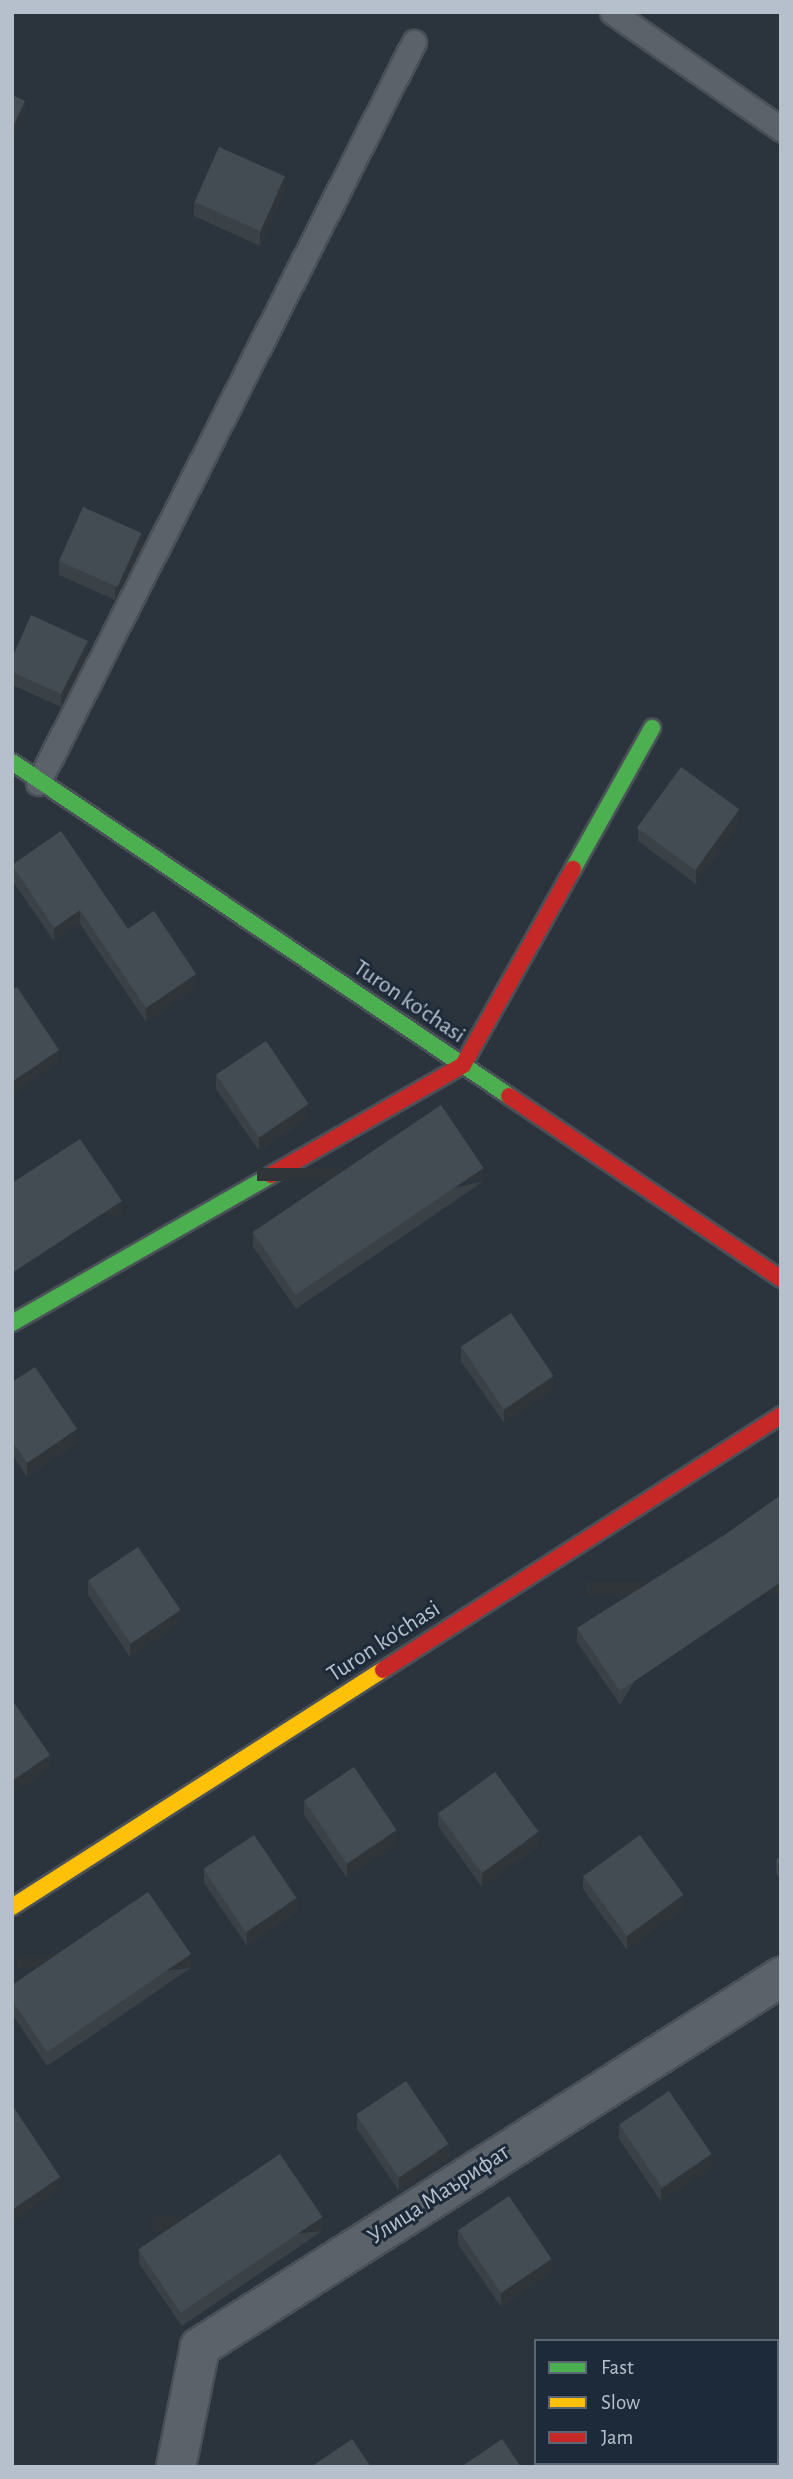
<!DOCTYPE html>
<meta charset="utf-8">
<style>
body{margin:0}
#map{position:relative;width:793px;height:2479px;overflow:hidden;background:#2b343d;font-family:"Alegreya Sans",sans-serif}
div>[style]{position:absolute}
.roads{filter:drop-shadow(2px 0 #4a5057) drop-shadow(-2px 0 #4a5057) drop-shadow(0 2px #4a5057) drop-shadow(0 -2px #4a5057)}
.lane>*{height:23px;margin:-11.5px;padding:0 11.5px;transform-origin:11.5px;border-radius:11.5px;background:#5c6269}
.street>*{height:38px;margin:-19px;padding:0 19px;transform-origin:19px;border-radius:19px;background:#5c6269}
.fast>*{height:16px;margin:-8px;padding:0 8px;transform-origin:8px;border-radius:8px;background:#4caf50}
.slow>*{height:16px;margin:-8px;padding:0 8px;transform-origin:8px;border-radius:8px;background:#ffc107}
.jam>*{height:16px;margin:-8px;padding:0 8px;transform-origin:8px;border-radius:8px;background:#c62828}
.wall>*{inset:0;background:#3a4147;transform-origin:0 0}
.shaded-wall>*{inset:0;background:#30353a;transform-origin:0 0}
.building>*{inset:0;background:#444c53;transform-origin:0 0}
span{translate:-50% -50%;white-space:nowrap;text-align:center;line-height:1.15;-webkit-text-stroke:6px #1d2a39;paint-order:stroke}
.street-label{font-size:24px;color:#b6c0cd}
.frame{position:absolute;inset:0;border:14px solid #b6c0cd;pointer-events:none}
.legend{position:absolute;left:534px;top:2339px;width:245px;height:126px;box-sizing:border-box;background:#1d2a39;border:2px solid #5a6674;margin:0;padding:9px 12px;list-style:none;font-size:21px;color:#b6c0cd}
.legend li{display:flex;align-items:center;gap:14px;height:35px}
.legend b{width:35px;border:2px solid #5a6674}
</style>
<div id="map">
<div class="roads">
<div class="lane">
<i style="left:612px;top:12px;width:206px;rotate:34.7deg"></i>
<i style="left:38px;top:783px;width:831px;rotate:-63.1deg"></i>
</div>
<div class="street">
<i style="left:176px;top:2467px;width:122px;rotate:-78.7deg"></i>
<i style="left:200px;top:2347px;width:689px;rotate:-32.49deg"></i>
<i style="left:765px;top:2467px;width:7px;rotate:-34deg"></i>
</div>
<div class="fast">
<i style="left:12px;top:762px;width:599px;rotate:33.9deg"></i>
<i style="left:573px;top:869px;width:162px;rotate:-60.7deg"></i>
<i style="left:12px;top:1323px;width:298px;rotate:-29.7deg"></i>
</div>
<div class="slow">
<i style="left:12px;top:1907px;width:440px;rotate:-32.6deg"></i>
</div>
<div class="jam">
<i style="left:509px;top:1096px;width:328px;rotate:33.9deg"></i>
<i style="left:271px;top:1175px;width:221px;rotate:-29.8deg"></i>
<i style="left:463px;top:1065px;width:225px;rotate:-60.7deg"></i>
<i style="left:383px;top:1670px;width:473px;rotate:-32.6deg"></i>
</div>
</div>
<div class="wall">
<i style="clip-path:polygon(285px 191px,260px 246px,194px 216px,194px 202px)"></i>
<i style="clip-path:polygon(142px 547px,115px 600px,59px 575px,59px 561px)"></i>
<i style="clip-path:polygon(88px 654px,61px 707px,12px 685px,12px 658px)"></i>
<i style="clip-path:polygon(739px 823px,696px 884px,638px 841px,638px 828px)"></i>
<i style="clip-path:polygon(12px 866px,128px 929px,196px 988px,146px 1022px,80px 924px,54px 941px,12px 880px)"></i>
<i style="clip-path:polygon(216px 1075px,308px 1118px,259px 1151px,216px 1089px)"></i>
<i style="clip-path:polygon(484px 1181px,296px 1309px,253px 1247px,253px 1233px)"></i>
<i style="clip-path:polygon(461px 1347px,553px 1390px,504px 1423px,461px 1361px)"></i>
<i style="clip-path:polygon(12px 1382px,77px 1443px,27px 1477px,12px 1454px)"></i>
<i style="clip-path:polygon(723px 1536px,620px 1705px,577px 1642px,577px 1628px)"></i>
<i style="clip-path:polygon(88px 1581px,180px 1623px,130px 1657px,88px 1595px)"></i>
<i style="clip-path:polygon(304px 1801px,397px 1844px,347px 1878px,304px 1815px)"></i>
<i style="clip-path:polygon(438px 1813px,539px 1846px,482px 1887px,438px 1826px)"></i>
<i style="clip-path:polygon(781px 1856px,781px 1881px,776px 1873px,776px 1860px)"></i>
<i style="clip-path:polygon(204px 1870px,297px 1912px,247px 1946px,204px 1883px)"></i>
<i style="clip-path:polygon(583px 1875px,683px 1909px,627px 1950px,583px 1889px)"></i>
<i style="clip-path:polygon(191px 1968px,47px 2066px,12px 2014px,12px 1985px)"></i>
<i style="clip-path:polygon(357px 2115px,449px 2157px,399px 2191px,357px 2129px)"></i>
<i style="clip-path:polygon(619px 2125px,712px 2167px,661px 2202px,619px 2139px)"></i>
<i style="clip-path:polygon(458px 2230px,552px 2272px,501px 2307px,458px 2244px)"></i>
<i style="clip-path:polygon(322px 2231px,182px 2326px,139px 2264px,139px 2250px)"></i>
<i style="left:679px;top:2463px;width:72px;height:5px"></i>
</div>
<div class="shaded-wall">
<i style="clip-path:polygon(25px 101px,25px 114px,12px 142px,12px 129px)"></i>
<i style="clip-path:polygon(285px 177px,285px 191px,260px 246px,260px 232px)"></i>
<i style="clip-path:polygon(142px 533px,142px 547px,115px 600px,115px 587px)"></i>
<i style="clip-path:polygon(88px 641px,88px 654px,61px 707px,61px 694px)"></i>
<i style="clip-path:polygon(739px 809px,739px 823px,696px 884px,696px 870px)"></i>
<i style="clip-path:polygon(80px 910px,80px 924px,54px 941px,54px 928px)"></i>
<i style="clip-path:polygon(196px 974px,196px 988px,146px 1022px,146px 1008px)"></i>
<i style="clip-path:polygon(59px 1050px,59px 1063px,12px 1095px,12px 1082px)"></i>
<i style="clip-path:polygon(308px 1104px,308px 1118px,259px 1151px,259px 1138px)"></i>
<i style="left:484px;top:1168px;width:13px;height:227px;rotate:90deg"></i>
<i style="left:122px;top:1201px;width:14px;height:131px;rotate:90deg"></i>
<i style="clip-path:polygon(553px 1376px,553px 1390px,504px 1423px,504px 1410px)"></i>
<i style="clip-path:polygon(77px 1429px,77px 1443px,27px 1477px,27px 1463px)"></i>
<i style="left:781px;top:1582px;width:14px;height:194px;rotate:90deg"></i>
<i style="clip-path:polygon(180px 1610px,180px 1623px,130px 1657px,130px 1644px)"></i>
<i style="clip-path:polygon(50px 1755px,50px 1769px,12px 1795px,12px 1781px)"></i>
<i style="clip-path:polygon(397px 1830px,397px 1844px,347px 1878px,347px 1864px)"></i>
<i style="clip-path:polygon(539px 1832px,539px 1846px,482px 1887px,482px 1873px)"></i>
<i style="clip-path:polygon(683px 1895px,683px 1909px,627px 1950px,627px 1936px)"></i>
<i style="clip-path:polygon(297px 1898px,297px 1912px,247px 1946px,247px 1932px)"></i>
<i style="left:191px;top:1954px;width:14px;height:174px;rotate:90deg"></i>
<i style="clip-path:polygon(449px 2144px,449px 2157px,399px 2191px,399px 2178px)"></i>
<i style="clip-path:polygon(712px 2154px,712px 2167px,661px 2202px,661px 2189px)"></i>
<i style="clip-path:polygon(60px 2177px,60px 2190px,12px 2223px,12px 2210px)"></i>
<i style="left:322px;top:2217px;width:14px;height:169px;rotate:90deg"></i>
<i style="clip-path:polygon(552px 2259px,552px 2272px,501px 2307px,501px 2293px)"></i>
<i style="left:777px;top:2430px;width:3px;height:14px"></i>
</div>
<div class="building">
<i style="clip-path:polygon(12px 95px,25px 101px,12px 129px)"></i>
<i style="left:219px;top:147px;width:72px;height:60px;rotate:24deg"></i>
<i style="left:83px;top:507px;width:64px;height:59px;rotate:24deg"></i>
<i style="clip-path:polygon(31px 615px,88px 641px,61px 694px,12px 672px,12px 658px)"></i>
<i style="left:681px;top:767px;width:72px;height:75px;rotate:36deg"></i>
<i style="clip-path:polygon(61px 831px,128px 929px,154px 911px,196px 974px,146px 1008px,80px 910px,54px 928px,12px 865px)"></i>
<i style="clip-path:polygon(17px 987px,59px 1050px,12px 1082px,12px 990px)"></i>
<i style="left:266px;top:1041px;width:76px;height:60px;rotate:56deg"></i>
<i style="left:441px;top:1105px;width:76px;height:227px;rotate:56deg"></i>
<i style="clip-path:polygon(80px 1139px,122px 1201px,12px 1273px,12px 1183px)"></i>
<i style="left:511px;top:1313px;width:76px;height:60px;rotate:56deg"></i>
<i style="clip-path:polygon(35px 1367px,77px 1429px,27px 1463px,12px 1441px,12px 1382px)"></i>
<i style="clip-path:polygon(781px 1495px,781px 1582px,620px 1691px,577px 1628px,723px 1536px)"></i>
<i style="left:138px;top:1547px;width:76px;height:60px;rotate:56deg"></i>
<i style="clip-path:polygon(12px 1700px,50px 1755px,12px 1781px)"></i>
<i style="left:354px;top:1767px;width:76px;height:60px;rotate:56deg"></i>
<i style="left:495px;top:1772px;width:74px;height:70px;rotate:54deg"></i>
<i style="left:254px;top:1835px;width:76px;height:61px;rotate:56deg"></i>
<i style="left:640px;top:1835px;width:74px;height:70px;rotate:54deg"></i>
<i style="clip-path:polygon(781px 1856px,781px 1867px,776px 1860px)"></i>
<i style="clip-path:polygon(148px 1892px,191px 1954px,47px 2052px,12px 2000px,12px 1985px)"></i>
<i style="left:406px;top:2081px;width:76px;height:60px;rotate:56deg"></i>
<i style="left:669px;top:2091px;width:76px;height:60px;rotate:56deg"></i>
<i style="clip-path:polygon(12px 2105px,60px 2177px,12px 2210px)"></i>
<i style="left:280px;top:2154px;width:76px;height:171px;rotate:56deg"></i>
<i style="left:509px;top:2196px;width:76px;height:61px;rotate:56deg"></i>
<i style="clip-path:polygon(781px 2369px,781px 2431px,780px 2430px,777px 2430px,777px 2372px)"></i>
<i style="clip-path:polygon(352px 2439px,371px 2467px,311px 2467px)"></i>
<i style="clip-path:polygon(502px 2439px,521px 2467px,461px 2467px)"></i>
<i style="left:689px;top:2463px;width:62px;height:4px"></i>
</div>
<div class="street-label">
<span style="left:409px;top:1002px;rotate:34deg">Turon ko'chasi</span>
<span style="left:384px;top:1642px;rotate:-33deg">Turon ko'chasi</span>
<span style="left:439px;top:2195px;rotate:-33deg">Улица Маърифат</span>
</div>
<div class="frame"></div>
<ul class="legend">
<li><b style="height:9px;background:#4caf50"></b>Fast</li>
<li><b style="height:9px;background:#ffc107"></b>Slow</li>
<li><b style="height:9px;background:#c62828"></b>Jam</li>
</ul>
</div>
